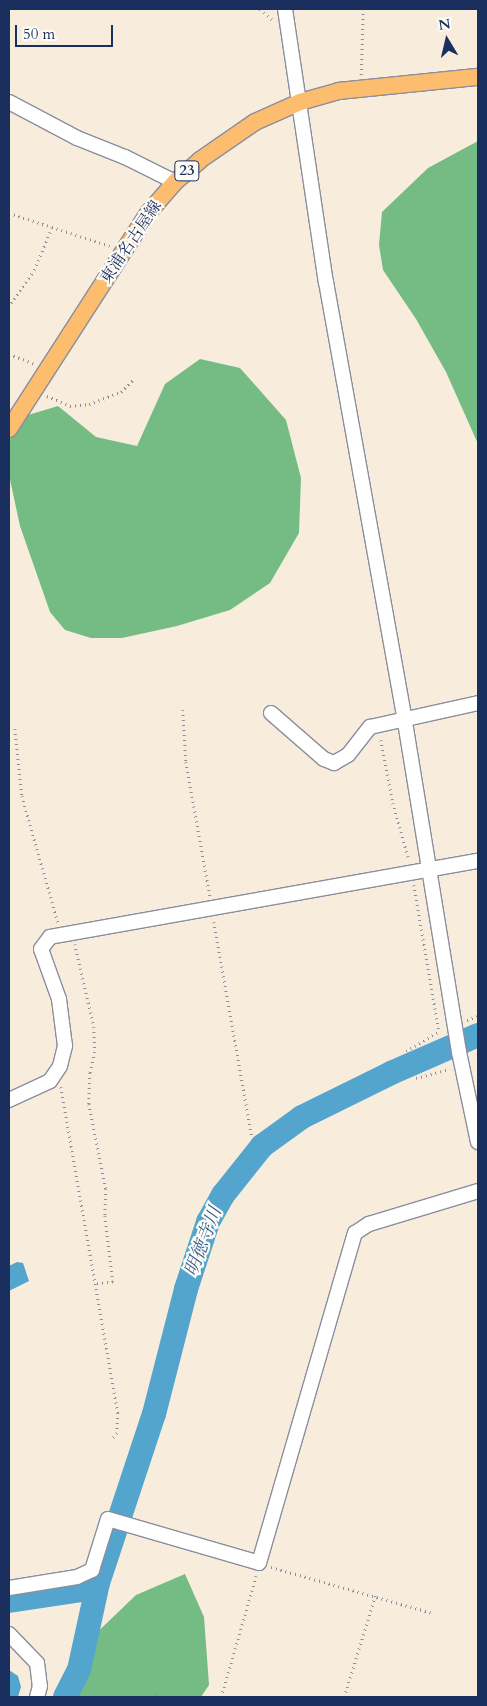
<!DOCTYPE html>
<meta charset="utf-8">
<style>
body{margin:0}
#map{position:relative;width:487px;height:1706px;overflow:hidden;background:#f8eddc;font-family:Cardo,"Noto Serif JP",serif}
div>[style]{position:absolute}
.forest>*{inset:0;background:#74bc83}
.water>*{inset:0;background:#54a5ce}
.river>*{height:24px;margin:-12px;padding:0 12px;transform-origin:12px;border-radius:12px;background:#54a5ce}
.path>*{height:2.5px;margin-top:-1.25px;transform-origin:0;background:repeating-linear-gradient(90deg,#8a8e9d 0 1px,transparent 0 5px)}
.roads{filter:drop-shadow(1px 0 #8a8e9d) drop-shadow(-1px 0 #8a8e9d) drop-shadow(0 1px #8a8e9d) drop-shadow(0 -1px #8a8e9d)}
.minor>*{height:14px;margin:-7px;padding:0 7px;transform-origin:7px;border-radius:7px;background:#fff}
.major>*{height:16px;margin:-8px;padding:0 8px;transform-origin:8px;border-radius:8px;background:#fcbd6f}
span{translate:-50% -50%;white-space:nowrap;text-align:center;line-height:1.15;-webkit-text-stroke:4.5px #fdfcf7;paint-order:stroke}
.shield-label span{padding:1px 4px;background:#fdfcf7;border:1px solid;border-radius:4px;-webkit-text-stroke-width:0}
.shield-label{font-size:15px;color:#1b2f5e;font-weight:700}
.street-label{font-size:16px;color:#1b2f5e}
.water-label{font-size:18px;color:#325e8b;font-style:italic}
.frame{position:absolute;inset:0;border:10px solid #1b2f5e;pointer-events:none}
.north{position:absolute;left:422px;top:15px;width:50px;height:50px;-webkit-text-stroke:4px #fdfcf7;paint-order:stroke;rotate:351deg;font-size:14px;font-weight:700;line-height:20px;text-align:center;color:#1b2f5e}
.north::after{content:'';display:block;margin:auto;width:18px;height:22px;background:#1b2f5e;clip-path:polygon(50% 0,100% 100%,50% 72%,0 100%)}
.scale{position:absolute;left:15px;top:25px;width:98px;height:22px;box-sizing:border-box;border:2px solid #1b2f5e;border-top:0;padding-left:6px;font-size:15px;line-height:18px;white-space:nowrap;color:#1b2f5e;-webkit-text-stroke:4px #fdfcf7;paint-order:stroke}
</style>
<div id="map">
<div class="forest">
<i style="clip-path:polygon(478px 141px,478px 444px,446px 372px,416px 319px,383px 270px,379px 245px,382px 212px,428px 168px)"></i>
<i style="clip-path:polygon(200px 359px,240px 368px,286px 420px,301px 478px,299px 533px,270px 583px,230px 610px,177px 626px,122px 638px,91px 638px,65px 630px,50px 612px,20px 526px,9px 475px,9px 439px,28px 415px,58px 406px,96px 437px,137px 446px,165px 384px)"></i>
<i style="clip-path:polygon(185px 1574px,204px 1617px,209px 1685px,201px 1697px,55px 1697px,85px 1644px,136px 1595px)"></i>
</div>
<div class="water">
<i style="clip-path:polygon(17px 1262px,23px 1263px,29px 1281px,9px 1291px,9px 1266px)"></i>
<i style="clip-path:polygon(9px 1670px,18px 1676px,21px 1687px,18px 1697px,9px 1697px)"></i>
</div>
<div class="river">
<i style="left:9px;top:1601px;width:74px;rotate:-8.6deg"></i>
<i style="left:82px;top:1590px;width:17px;rotate:-24deg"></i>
<i style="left:65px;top:1697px;width:30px;rotate:-63deg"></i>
<i style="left:79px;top:1670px;width:89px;rotate:-77.7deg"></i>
<i style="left:98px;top:1583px;width:178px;rotate:-71.7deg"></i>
<i style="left:154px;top:1414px;width:129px;rotate:-75.6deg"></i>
<i style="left:186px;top:1289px;width:71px;rotate:-71.8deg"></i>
<i style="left:208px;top:1222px;width:31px;rotate:-61deg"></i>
<i style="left:223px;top:1195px;width:63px;rotate:-51.5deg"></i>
<i style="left:262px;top:1146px;width:49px;rotate:-35.9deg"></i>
<i style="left:302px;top:1117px;width:99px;rotate:-26.3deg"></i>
<i style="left:391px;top:1073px;width:95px;rotate:-23.6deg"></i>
</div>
<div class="path">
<i style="left:260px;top:9px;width:18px;rotate:41deg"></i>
<i style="left:361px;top:75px;width:66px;rotate:-88.3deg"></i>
<i style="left:9px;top:213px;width:106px;rotate:18.1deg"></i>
<i style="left:11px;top:303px;width:40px;rotate:-55.1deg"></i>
<i style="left:34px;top:270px;width:47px;rotate:-67.3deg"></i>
<i style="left:9px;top:354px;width:28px;rotate:21deg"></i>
<i style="left:47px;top:396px;width:25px;rotate:23deg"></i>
<i style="left:70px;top:406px;width:19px;rotate:-6deg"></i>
<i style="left:89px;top:404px;width:34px;rotate:-21deg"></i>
<i style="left:121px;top:392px;width:20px;rotate:-45deg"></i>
<i style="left:183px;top:710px;width:52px;rotate:86.7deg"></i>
<i style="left:186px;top:762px;width:136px;rotate:79.8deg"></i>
<i style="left:15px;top:729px;width:67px;rotate:84deg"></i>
<i style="left:22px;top:796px;width:131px;rotate:74.1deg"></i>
<i style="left:381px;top:740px;width:64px;rotate:79.2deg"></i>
<i style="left:393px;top:803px;width:59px;rotate:74.3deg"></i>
<i style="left:414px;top:885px;width:148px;rotate:80.3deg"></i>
<i style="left:214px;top:922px;width:218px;rotate:80deg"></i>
<i style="left:75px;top:944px;width:85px;rotate:77.1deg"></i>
<i style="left:94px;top:1027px;width:25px;rotate:88deg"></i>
<i style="left:95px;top:1052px;width:22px;rotate:103deg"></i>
<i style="left:90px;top:1073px;width:31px;rotate:92deg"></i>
<i style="left:89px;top:1104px;width:87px;rotate:78.7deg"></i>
<i style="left:106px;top:1189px;width:27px;rotate:92deg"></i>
<i style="left:105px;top:1216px;width:66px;rotate:83.1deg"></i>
<i style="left:113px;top:1282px;width:18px;rotate:174deg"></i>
<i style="left:467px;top:1020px;width:12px;rotate:-20deg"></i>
<i style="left:406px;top:1051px;width:39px;rotate:-31deg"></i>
<i style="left:416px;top:1078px;width:35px;rotate:-15deg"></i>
<i style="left:61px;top:1087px;width:331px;rotate:80.1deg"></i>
<i style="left:118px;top:1413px;width:20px;rotate:93deg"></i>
<i style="left:117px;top:1433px;width:10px;rotate:127deg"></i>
<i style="left:271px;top:1567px;width:168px;rotate:15.9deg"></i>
<i style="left:156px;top:1694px;width:9px;rotate:21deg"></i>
<i style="left:221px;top:1697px;width:126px;rotate:-73.9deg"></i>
<i style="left:344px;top:1697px;width:106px;rotate:-72.9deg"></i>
</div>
<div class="roads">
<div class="minor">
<i style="left:285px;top:9px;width:276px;rotate:81.5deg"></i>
<i style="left:326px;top:282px;width:447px;rotate:79.8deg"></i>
<i style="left:405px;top:722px;width:334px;rotate:80.7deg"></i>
<i style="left:459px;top:1052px;width:92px;rotate:78.1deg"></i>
<i style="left:9px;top:102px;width:77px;rotate:27.9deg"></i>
<i style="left:77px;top:138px;width:52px;rotate:21.6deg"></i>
<i style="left:125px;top:157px;width:56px;rotate:26.6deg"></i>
<i style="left:271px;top:713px;width:70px;rotate:41deg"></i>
<i style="left:324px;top:759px;width:11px;rotate:22deg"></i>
<i style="left:334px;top:763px;width:16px;rotate:-30deg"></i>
<i style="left:348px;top:755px;width:36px;rotate:-52deg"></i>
<i style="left:370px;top:727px;width:111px;rotate:-12.5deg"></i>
<i style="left:9px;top:1100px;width:45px;rotate:-24.9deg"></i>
<i style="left:50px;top:1081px;width:18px;rotate:-56deg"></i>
<i style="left:60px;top:1066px;width:21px;rotate:-76deg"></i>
<i style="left:65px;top:1046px;width:47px;rotate:-97.3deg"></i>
<i style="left:59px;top:999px;width:53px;rotate:-109.8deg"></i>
<i style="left:41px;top:949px;width:15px;rotate:-53deg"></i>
<i style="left:50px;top:937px;width:435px;rotate:-10.1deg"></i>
<i style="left:9px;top:1588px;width:69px;rotate:-9.2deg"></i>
<i style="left:77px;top:1577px;width:17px;rotate:-25deg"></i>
<i style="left:92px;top:1570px;width:53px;rotate:-72.6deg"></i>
<i style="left:108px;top:1519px;width:157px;rotate:16.2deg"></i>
<i style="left:259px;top:1563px;width:344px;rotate:-73.8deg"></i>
<i style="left:355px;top:1233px;width:17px;rotate:-33deg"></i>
<i style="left:369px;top:1224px;width:114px;rotate:-16.8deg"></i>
<i style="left:9px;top:1634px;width:40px;rotate:46deg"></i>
<i style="left:37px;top:1663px;width:23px;rotate:83deg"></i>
<i style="left:40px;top:1686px;width:11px;rotate:105deg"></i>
</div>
<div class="major">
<i style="left:9px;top:429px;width:258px;rotate:-57.2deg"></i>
<i style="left:149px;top:212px;width:40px;rotate:-49deg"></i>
<i style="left:175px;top:182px;width:33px;rotate:-41deg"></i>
<i style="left:200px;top:160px;width:67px;rotate:-34.6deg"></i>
<i style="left:255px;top:122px;width:49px;rotate:-24deg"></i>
<i style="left:300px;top:102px;width:41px;rotate:-15.8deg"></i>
<i style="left:339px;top:91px;width:140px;rotate:-5.8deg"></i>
</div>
</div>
<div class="shield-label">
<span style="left:187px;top:171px">23</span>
</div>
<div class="street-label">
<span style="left:131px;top:242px;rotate:-56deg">東浦名古屋線</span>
</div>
<div class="water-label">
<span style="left:204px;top:1242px;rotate:-69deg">明徳寺川</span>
</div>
<div class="frame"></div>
<div class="north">N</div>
<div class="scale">50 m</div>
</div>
